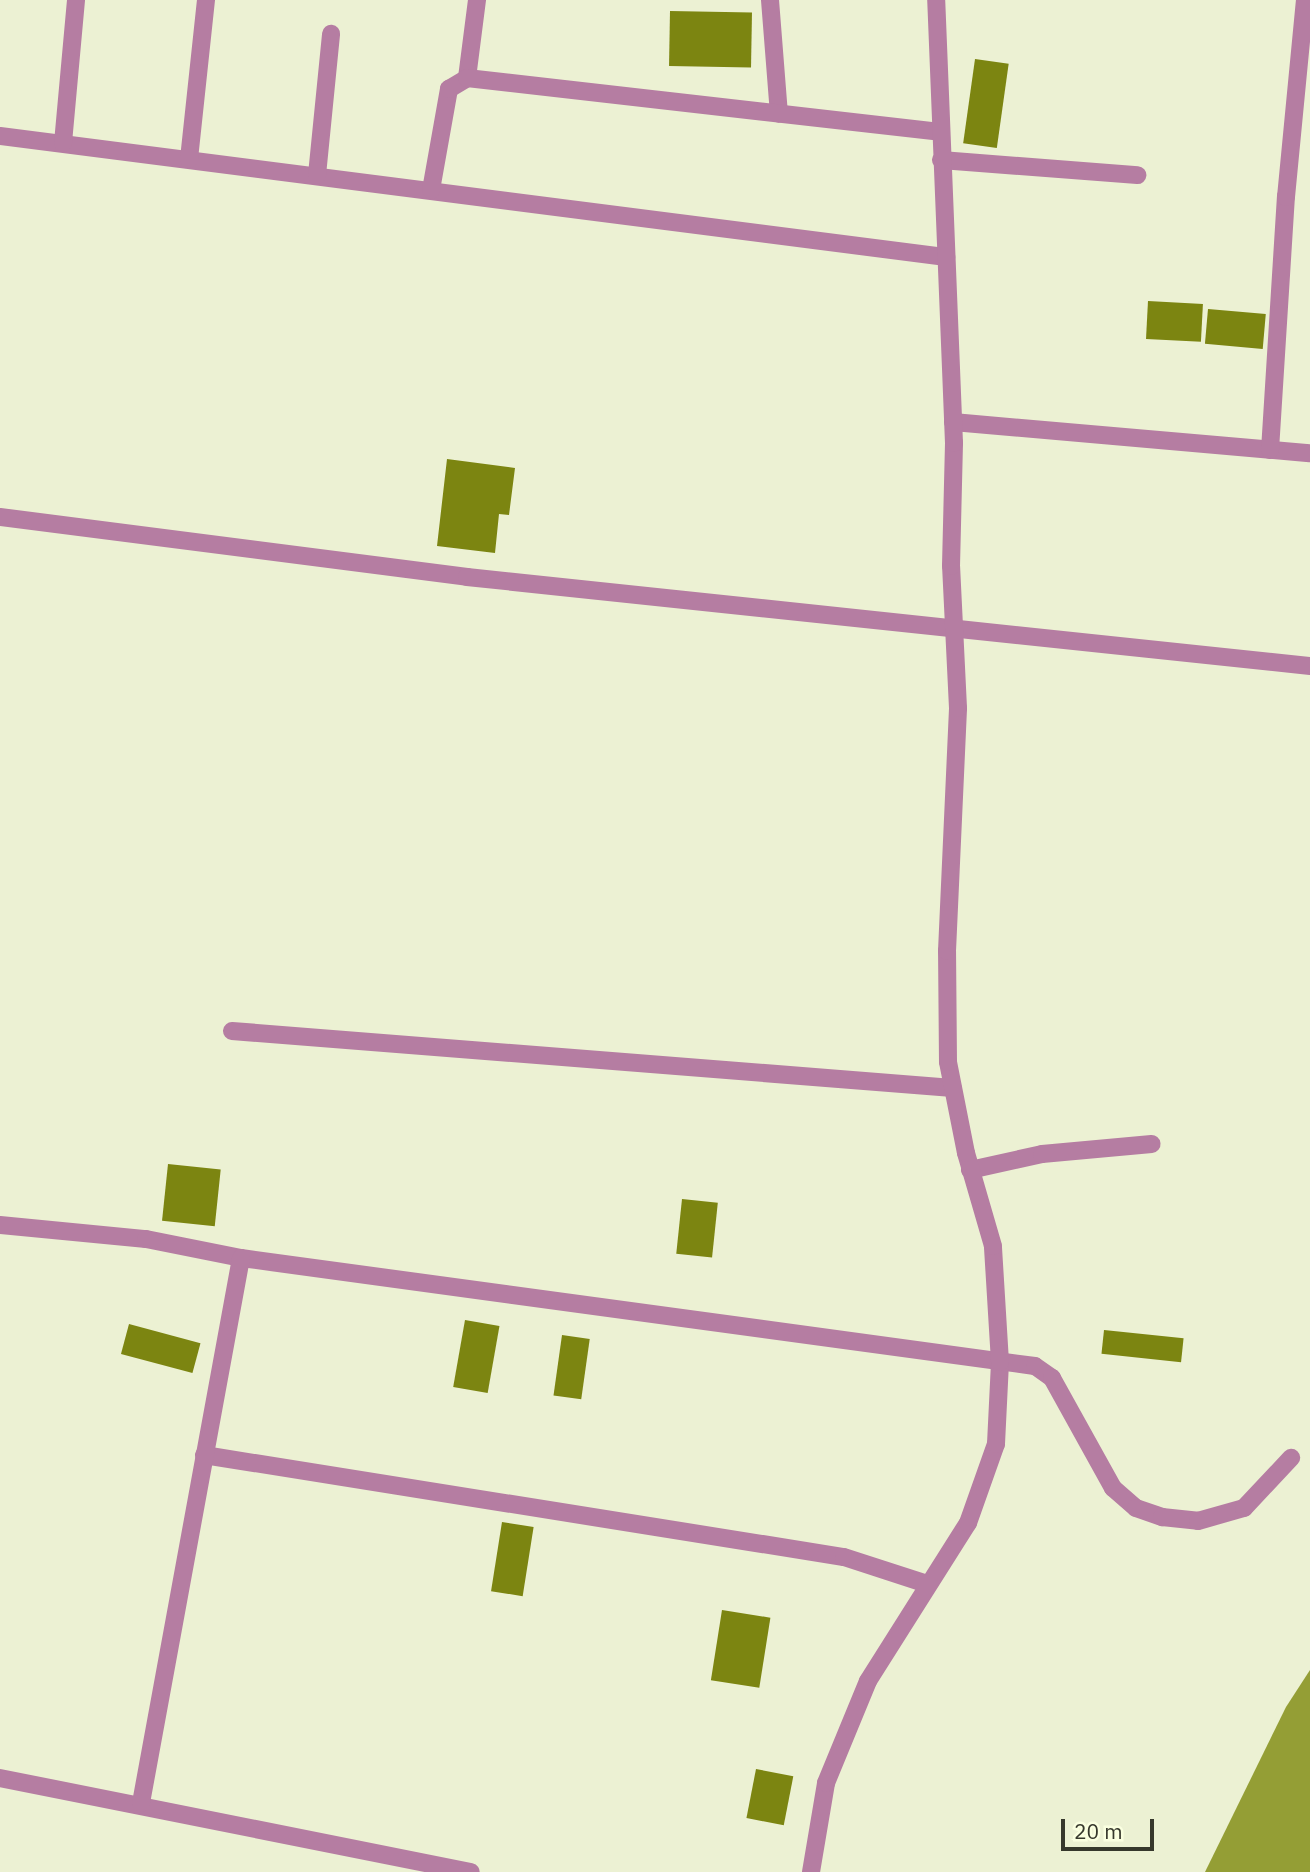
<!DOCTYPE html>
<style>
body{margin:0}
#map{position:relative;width:1310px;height:1872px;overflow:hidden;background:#ecf1d3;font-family:"IBM Plex Sans",sans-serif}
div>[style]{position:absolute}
.water>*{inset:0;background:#949e35}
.building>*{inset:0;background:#7c8511;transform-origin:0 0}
.minor>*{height:18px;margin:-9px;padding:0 9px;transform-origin:9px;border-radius:9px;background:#b57da2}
span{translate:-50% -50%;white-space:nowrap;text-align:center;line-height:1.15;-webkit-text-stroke:7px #faffe0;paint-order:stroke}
.scale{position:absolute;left:1061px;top:1819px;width:93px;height:32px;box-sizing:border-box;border:4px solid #36382c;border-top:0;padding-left:9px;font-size:21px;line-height:24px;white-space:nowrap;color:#36382c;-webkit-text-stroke:5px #faffe0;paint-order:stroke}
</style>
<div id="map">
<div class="water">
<i style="clip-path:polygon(1310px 1670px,1310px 1872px,1205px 1872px,1286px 1707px)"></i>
</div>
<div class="building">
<i style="left:670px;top:11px;width:82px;height:55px;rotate:1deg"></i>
<i style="left:975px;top:59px;width:34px;height:85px;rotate:8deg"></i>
<i style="left:1148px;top:301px;width:55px;height:38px;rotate:3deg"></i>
<i style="left:1208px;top:309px;width:58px;height:35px;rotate:5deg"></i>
<i style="clip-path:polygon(447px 459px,515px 468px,509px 515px,499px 514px,495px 553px,437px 546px)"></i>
<i style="left:168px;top:1164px;width:53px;height:57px;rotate:6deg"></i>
<i style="left:682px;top:1199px;width:36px;height:55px;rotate:6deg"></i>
<i style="left:465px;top:1320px;width:35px;height:68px;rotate:10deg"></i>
<i style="left:129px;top:1324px;width:74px;height:31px;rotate:15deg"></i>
<i style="left:1104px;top:1330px;width:80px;height:24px;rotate:6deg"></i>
<i style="left:562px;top:1335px;width:28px;height:61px;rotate:8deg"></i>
<i style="left:502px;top:1522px;width:32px;height:70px;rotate:9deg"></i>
<i style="left:722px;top:1610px;width:49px;height:71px;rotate:9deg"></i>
<i style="left:756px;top:1769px;width:38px;height:50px;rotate:11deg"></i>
</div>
<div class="minor">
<i style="left:770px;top:0;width:114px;rotate:85.5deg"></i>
<i style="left:467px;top:78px;width:79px;rotate:-82.7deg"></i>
<i style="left:0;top:136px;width:954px;rotate:7.29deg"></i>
<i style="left:63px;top:143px;width:144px;rotate:-84.8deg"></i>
<i style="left:189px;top:159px;width:160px;rotate:-83.9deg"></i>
<i style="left:941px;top:160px;width:197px;rotate:4.4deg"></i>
<i style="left:317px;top:175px;width:142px;rotate:-84.3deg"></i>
<i style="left:431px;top:190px;width:103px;rotate:-79.9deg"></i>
<i style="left:449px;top:89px;width:21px;rotate:-31deg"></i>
<i style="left:467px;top:78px;width:476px;rotate:6.5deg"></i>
<i style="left:953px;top:422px;width:358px;rotate:5deg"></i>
<i style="left:1270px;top:450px;width:254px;rotate:-86.4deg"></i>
<i style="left:1286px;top:197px;width:198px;rotate:-84.5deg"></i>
<i style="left:0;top:517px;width:471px;rotate:7.3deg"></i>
<i style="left:467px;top:577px;width:848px;rotate:6.03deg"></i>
<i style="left:232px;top:1031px;width:723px;rotate:4.52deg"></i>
<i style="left:970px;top:1170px;width:74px;rotate:-12.5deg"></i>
<i style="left:1042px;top:1154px;width:110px;rotate:-5.2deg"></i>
<i style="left:0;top:1225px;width:147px;rotate:5.5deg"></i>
<i style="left:146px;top:1239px;width:97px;rotate:11.3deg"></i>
<i style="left:241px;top:1258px;width:801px;rotate:7.75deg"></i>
<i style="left:1035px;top:1366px;width:21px;rotate:35deg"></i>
<i style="left:1052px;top:1378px;width:126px;rotate:61deg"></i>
<i style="left:1113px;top:1488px;width:30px;rotate:41deg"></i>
<i style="left:1136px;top:1508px;width:28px;rotate:19deg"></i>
<i style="left:1162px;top:1517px;width:36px;rotate:6deg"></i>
<i style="left:1198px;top:1521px;width:48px;rotate:-15.8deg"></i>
<i style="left:1244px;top:1508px;width:69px;rotate:-46.8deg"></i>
<i style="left:204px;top:1455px;width:648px;rotate:9.06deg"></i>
<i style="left:844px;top:1557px;width:87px;rotate:18deg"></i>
<i style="left:0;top:1778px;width:480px;rotate:11.3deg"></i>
<i style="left:141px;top:1803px;width:554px;rotate:-79.6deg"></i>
<i style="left:811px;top:1872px;width:90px;rotate:-80.4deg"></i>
<i style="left:826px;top:1783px;width:110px;rotate:-67.6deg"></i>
<i style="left:868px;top:1681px;width:187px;rotate:-57.7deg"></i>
<i style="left:968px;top:1523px;width:84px;rotate:-70.5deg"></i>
<i style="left:996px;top:1444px;width:82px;rotate:-87.2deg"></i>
<i style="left:1000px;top:1362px;width:116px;rotate:-93.5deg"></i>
<i style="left:993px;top:1246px;width:97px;rotate:-106.2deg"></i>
<i style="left:966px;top:1153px;width:93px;rotate:-101.2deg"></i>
<i style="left:948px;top:1062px;width:111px;rotate:-90.5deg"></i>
<i style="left:947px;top:951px;width:243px;rotate:-87.4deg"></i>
<i style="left:958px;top:708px;width:142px;rotate:-92.8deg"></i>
<i style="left:951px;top:566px;width:123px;rotate:-88.6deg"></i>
<i style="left:954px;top:443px;width:443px;rotate:-92.3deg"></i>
</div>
<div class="scale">20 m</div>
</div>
